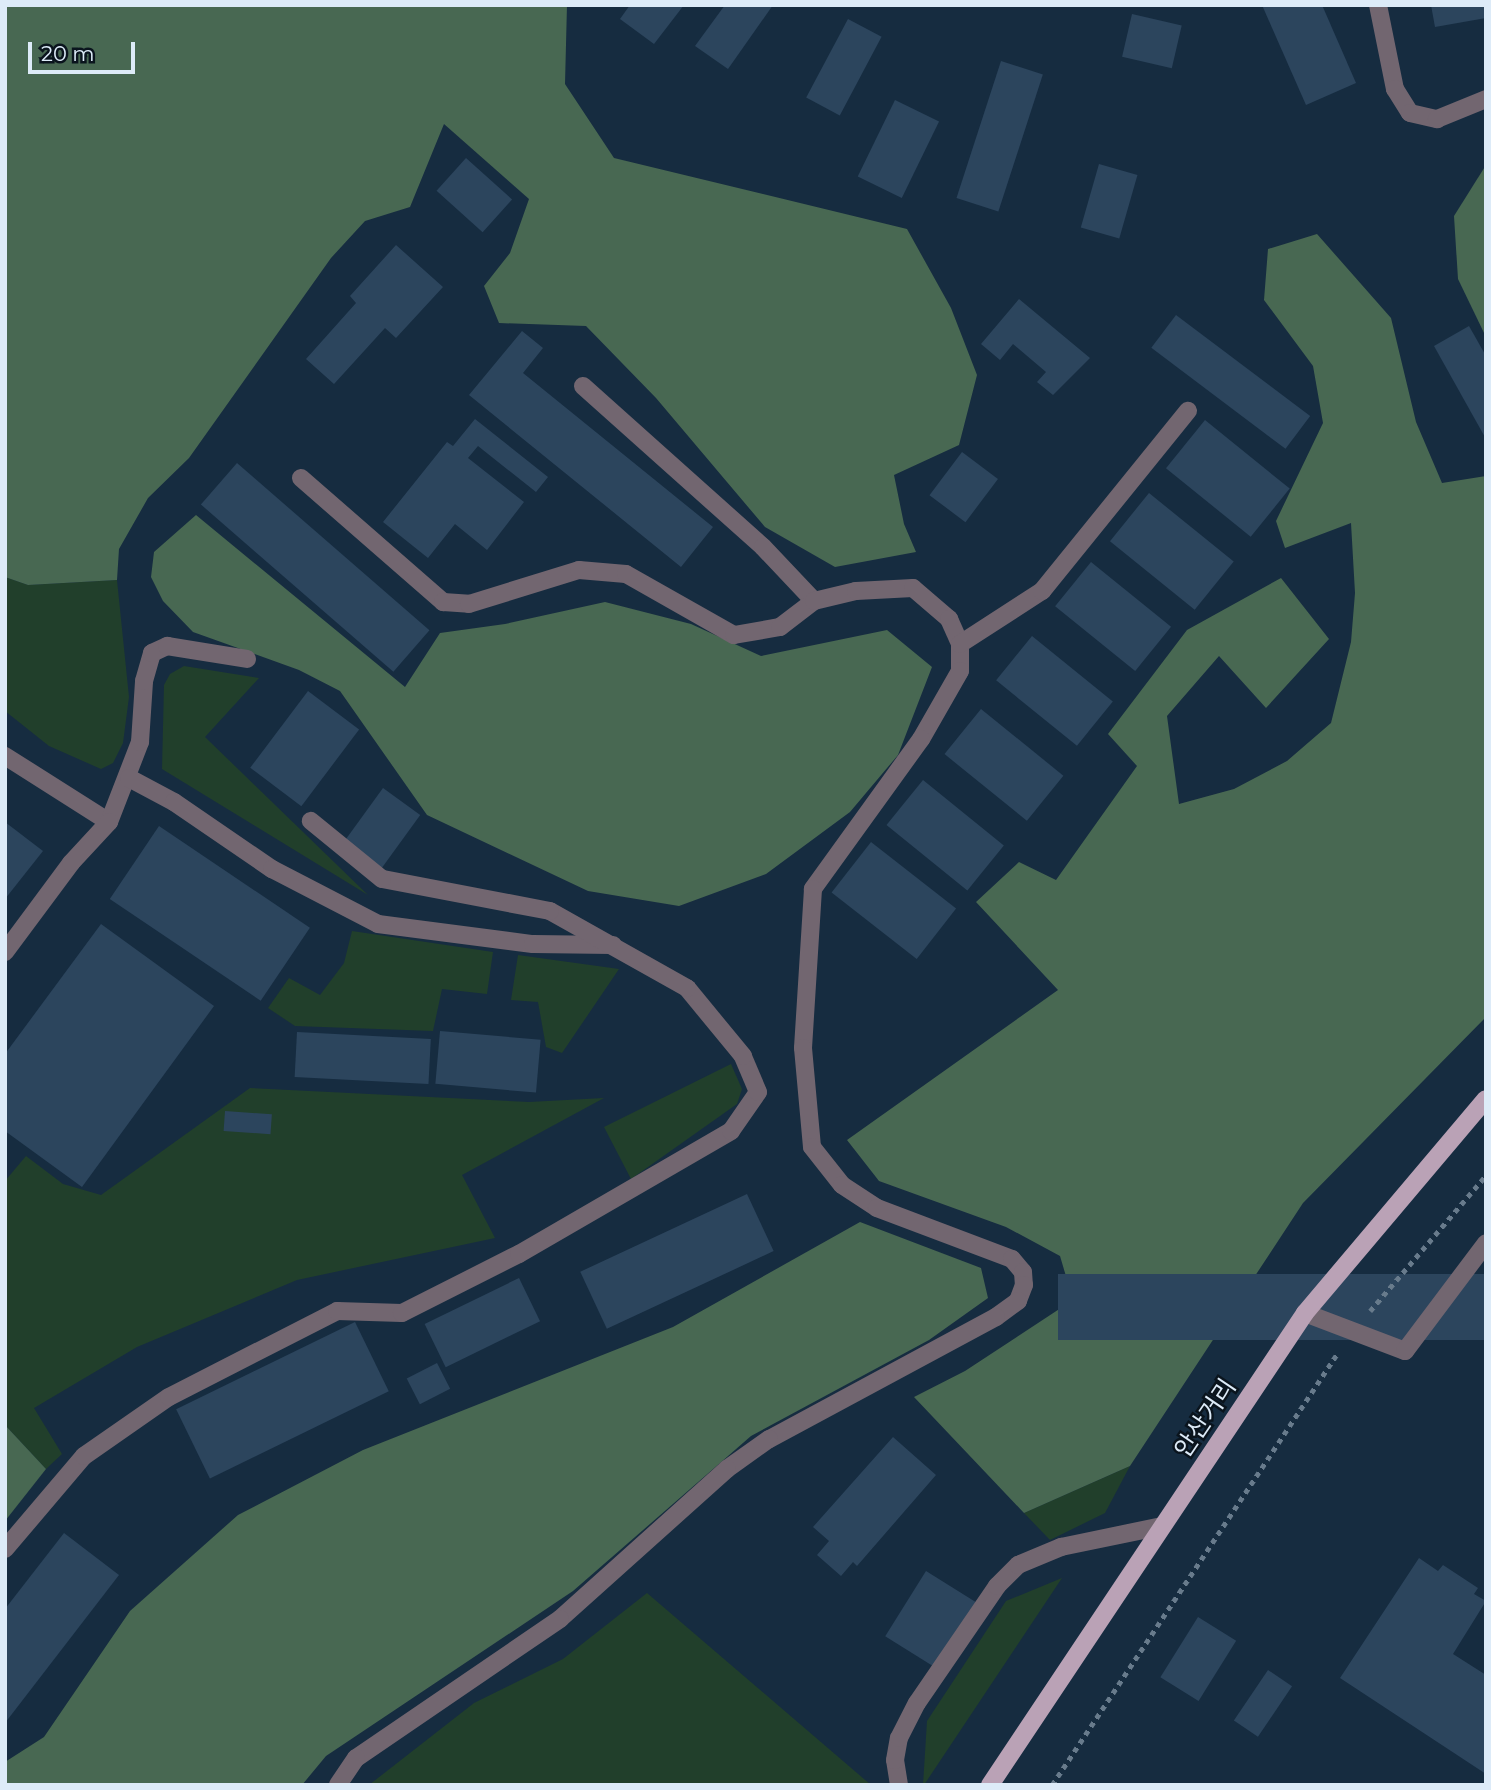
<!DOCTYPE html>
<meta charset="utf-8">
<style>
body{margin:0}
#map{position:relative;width:1491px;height:1790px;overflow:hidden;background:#162c40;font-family:Montserrat,"Noto Sans KR",sans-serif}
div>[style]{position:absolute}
.green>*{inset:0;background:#213f2b}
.forest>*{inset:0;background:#486852}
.building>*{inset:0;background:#2c455d;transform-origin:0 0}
.path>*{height:4.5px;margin-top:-2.25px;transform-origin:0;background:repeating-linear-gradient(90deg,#687b8c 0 5px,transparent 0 10px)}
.service>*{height:18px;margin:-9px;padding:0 9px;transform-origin:9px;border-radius:9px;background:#726670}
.primary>*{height:18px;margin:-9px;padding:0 9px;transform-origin:9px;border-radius:9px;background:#baa2b6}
span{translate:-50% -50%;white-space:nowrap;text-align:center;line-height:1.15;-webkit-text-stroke:5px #0a141d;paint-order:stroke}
.street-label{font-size:24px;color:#ddebf8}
.frame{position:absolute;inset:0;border:7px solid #ddebf8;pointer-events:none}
.scale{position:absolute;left:28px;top:42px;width:107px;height:32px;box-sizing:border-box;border:4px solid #ddebf8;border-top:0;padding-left:9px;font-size:21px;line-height:24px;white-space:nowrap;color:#ddebf8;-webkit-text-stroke:5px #0a141d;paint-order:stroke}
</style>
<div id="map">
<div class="green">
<i style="clip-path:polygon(5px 577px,28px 585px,117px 580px,129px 697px,123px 743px,113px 763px,101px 769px,49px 746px,5px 711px)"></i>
<i style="clip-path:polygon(184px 666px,259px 678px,205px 737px,368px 895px,162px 769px,164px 685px,170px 674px)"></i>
<i style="clip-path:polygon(352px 931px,493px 952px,487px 994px,442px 989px,433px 1031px,295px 1026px,268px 1008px,289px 978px,320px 995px,344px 963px)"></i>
<i style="clip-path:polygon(518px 955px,619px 969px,562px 1053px,546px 1047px,538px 1002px,511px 1000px)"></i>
<i style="clip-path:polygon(731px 1064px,742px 1089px,737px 1104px,631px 1179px,604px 1127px)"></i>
<i style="clip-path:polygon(250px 1088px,529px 1102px,604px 1098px,462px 1175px,495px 1238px,297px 1280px,137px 1347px,34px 1408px,62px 1454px,46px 1469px,5px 1425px,5px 1181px,26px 1156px,63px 1184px,101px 1195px)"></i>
<i style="clip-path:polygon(1130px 1466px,1105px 1513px,1050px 1540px,1024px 1513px)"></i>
<i style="clip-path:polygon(1062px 1578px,924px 1785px,923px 1785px,927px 1721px,1006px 1601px)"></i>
<i style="clip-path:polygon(647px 1593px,871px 1785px,369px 1785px,474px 1703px,563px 1659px)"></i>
</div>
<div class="forest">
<i style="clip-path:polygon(5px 5px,567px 5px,565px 84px,614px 158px,907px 229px,951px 308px,977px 375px,959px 445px,894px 475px,904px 524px,916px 552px,835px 567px,765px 527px,656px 398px,586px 326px,499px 323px,484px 286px,510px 253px,529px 199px,444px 124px,410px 207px,365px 221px,331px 258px,189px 458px,148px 498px,119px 549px,117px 580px,28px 585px,5px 577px)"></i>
<i style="clip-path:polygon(1486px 165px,1486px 337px,1458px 279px,1454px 216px)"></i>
<i style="clip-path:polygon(1317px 234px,1391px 318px,1416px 422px,1442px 483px,1486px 476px,1486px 1017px,1303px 1203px,1130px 1466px,1024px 1513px,914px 1397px,965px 1371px,1073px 1300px,1060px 1256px,1006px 1227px,879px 1181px,847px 1140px,1058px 990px,976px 902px,1019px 862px,1056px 880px,1137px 766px,1108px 734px,1187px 630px,1281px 578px,1329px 639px,1266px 708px,1219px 656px,1167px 716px,1179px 804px,1234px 789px,1287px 761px,1331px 723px,1351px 642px,1355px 593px,1351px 523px,1285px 548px,1276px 521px,1323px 423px,1313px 366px,1264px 300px,1268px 249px)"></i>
<i style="clip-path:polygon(196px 515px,405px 687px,440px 633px,505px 624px,605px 602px,691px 624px,761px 656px,887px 630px,932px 667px,898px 755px,850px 812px,766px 874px,679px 906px,588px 891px,427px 815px,340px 691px,299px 670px,193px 632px,163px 601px,151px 577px,154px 552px)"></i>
<i style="clip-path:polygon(860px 1222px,981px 1268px,988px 1298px,929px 1340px,751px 1436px,573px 1591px,326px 1756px,302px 1785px,5px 1785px,5px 1762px,44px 1737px,130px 1611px,238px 1515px,363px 1450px,673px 1327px)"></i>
<i style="clip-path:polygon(5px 1425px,46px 1469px,5px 1521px)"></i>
</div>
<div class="building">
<i style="clip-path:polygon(630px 5px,684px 5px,654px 44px,620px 19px)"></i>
<i style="clip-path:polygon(725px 5px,773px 5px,728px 69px,695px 46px)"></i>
<i style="clip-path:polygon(1262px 5px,1322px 5px,1356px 83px,1306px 105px)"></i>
<i style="clip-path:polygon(1431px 5px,1486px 5px,1486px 18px,1435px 27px)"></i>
<i style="left:1132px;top:14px;width:51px;height:44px;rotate:13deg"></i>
<i style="left:848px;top:19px;width:38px;height:89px;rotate:28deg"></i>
<i style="left:1001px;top:61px;width:44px;height:144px;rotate:18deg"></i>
<i style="left:895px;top:100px;width:49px;height:85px;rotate:26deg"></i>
<i style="left:466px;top:158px;width:62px;height:44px;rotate:42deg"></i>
<i style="left:1099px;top:164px;width:40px;height:66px;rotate:16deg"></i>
<i style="clip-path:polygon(396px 245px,443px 287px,396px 338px,385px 328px,334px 384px,306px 359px,356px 303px,350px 296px)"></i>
<i style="clip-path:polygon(1019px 299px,1090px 358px,1053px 395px,1037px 382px,1046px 372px,1013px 344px,1000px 360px,981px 344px)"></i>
<i style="left:1176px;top:315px;width:168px;height:41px;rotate:37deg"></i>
<i style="clip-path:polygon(1469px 326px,1486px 356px,1486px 439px,1434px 346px)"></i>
<i style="clip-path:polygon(522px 331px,543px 348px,523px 373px,713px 527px,681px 567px,469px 395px)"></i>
<i style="clip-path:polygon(475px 419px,548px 477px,536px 492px,478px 446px,468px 458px,524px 502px,487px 550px,455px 524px,428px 558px,383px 522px,447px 442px,453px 446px)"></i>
<i style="left:1205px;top:420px;width:109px;height:62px;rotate:39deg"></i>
<i style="left:962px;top:452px;width:45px;height:54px;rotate:37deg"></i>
<i style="left:237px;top:463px;width:255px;height:55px;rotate:41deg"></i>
<i style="left:1149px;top:493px;width:109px;height:62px;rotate:39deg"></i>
<i style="left:1091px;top:562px;width:103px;height:57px;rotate:39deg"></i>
<i style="left:1032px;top:636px;width:104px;height:57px;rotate:39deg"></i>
<i style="left:308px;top:691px;width:64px;height:96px;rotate:37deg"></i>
<i style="left:981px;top:709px;width:106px;height:58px;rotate:39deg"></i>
<i style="left:923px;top:780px;width:104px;height:58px;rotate:39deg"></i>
<i style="left:383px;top:788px;width:46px;height:66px;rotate:36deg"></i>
<i style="clip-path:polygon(5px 822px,43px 851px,5px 899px)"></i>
<i style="left:159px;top:826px;width:182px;height:88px;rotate:34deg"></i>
<i style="left:871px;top:842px;width:108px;height:64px;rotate:38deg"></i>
<i style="clip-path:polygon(101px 924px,214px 1006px,82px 1187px,5px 1131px,5px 1054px)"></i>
<i style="left:440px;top:1031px;width:101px;height:53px;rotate:5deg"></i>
<i style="left:297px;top:1032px;width:134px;height:45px;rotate:3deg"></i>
<i style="left:225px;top:1111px;width:47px;height:20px;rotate:4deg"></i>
<i style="left:747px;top:1194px;width:63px;height:184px;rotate:65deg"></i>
<i style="left:1486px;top:1274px;width:66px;height:428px;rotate:90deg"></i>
<i style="left:519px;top:1278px;width:48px;height:105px;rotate:64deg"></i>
<i style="left:355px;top:1322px;width:77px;height:199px;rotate:64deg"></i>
<i style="left:437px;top:1363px;width:29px;height:34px;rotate:63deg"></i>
<i style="clip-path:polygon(893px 1437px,936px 1475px,857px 1566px,853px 1562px,841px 1576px,817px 1555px,829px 1541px,813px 1527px)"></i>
<i style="clip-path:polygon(64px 1533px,119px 1575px,5px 1723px,5px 1609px)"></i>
<i style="clip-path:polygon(1419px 1558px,1438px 1571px,1443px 1565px,1478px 1588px,1474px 1594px,1486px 1601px,1453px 1654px,1486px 1675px,1486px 1774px,1340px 1678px)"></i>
<i style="left:926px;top:1571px;width:59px;height:77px;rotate:32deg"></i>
<i style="left:1198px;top:1617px;width:45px;height:71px;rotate:32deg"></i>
<i style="left:1268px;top:1670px;width:29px;height:61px;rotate:34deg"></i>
</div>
<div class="path">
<i style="left:1370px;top:1311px;width:179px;rotate:-49.5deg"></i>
<i style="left:1052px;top:1785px;width:517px;rotate:-56.53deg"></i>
</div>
<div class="service">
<i style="left:1378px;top:5px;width:86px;rotate:78.6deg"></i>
<i style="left:1395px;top:89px;width:28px;rotate:58deg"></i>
<i style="left:1410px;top:113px;width:28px;rotate:13deg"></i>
<i style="left:1437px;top:119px;width:53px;rotate:-22.2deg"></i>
<i style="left:583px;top:386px;width:241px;rotate:41.8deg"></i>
<i style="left:763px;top:547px;width:74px;rotate:46.6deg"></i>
<i style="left:301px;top:478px;width:189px;rotate:41.1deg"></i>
<i style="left:443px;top:602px;width:26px;rotate:4deg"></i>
<i style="left:469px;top:604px;width:115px;rotate:-17.2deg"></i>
<i style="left:579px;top:570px;width:47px;rotate:4.9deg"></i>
<i style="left:626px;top:574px;width:124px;rotate:29.5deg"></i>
<i style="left:734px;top:635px;width:47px;rotate:-9.9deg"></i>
<i style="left:780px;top:627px;width:43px;rotate:-37.4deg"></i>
<i style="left:814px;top:601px;width:43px;rotate:-13.4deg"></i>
<i style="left:856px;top:591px;width:57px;rotate:-3deg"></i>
<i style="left:913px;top:588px;width:48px;rotate:40.7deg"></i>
<i style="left:949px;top:619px;width:27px;rotate:66deg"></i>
<i style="left:960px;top:644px;width:27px;rotate:90deg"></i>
<i style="left:960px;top:671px;width:78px;rotate:119.8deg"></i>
<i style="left:921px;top:739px;width:185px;rotate:125.8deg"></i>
<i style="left:813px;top:889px;width:159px;rotate:93.6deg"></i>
<i style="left:803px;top:1048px;width:99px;rotate:84.8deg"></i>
<i style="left:812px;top:1147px;width:48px;rotate:51.7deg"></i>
<i style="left:842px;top:1185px;width:42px;rotate:33.3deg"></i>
<i style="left:877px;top:1208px;width:144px;rotate:20.7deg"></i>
<i style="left:1012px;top:1259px;width:17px;rotate:50deg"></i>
<i style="left:1023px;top:1272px;width:13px;rotate:86deg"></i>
<i style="left:1024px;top:1285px;width:17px;rotate:111deg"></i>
<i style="left:1018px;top:1301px;width:27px;rotate:144deg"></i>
<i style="left:996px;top:1317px;width:258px;rotate:151.7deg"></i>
<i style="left:769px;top:1439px;width:52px;rotate:144.5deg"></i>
<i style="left:727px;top:1469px;width:224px;rotate:138.1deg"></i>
<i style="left:560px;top:1619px;width:247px;rotate:145.7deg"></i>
<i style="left:356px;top:1758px;width:32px;rotate:124deg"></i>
<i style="left:960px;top:644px;width:98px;rotate:-32.9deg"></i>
<i style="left:1042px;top:591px;width:232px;rotate:-51deg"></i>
<i style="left:5px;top:756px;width:123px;rotate:32.4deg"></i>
<i style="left:109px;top:822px;width:86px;rotate:-68.8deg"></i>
<i style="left:140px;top:742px;width:61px;rotate:-86.2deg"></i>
<i style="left:144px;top:681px;width:29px;rotate:-74deg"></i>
<i style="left:152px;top:653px;width:17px;rotate:-25deg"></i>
<i style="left:167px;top:646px;width:81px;rotate:9.2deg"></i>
<i style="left:129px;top:778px;width:51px;rotate:28.1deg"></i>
<i style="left:174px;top:802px;width:119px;rotate:34.4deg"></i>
<i style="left:272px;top:869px;width:119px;rotate:27.4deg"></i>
<i style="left:378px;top:924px;width:156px;rotate:7.4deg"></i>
<i style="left:533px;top:944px;width:80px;rotate:0.7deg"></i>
<i style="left:5px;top:952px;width:111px;rotate:-53.4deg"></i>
<i style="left:71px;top:863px;width:56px;rotate:-47.2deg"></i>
<i style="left:1305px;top:1313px;width:107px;rotate:20.8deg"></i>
<i style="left:1405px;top:1351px;width:135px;rotate:-53.1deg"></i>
<i style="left:5px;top:1549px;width:122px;rotate:-49.7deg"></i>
<i style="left:84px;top:1456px;width:103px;rotate:-34.8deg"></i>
<i style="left:169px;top:1397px;width:189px;rotate:-27.1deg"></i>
<i style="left:337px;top:1311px;width:65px;rotate:1.8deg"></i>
<i style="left:402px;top:1313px;width:131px;rotate:-26.8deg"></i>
<i style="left:519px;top:1254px;width:245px;rotate:-30.1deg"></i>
<i style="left:731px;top:1131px;width:47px;rotate:-55.3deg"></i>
<i style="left:758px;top:1092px;width:39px;rotate:-113deg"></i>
<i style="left:743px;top:1056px;width:88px;rotate:-129.5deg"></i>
<i style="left:687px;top:988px;width:157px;rotate:-150.7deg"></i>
<i style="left:550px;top:911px;width:171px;rotate:-169.2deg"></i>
<i style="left:382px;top:879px;width:92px;rotate:-140.8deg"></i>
<i style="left:899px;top:1785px;width:25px;rotate:-99deg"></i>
<i style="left:895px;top:1760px;width:22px;rotate:-80deg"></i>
<i style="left:899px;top:1738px;width:39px;rotate:-63deg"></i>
<i style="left:917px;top:1703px;width:142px;rotate:-55.6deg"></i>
<i style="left:997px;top:1586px;width:30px;rotate:-45deg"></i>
<i style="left:1018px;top:1565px;width:47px;rotate:-22.7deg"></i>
<i style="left:1061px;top:1547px;width:103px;rotate:-11.7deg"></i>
</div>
<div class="primary">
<i style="left:990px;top:1785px;width:567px;rotate:-56.28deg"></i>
<i style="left:1305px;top:1313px;width:280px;rotate:-49.8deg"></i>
</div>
<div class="street-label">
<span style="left:1205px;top:1418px;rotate:-56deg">안산거리</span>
</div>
<div class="frame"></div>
<div class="scale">20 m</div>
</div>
